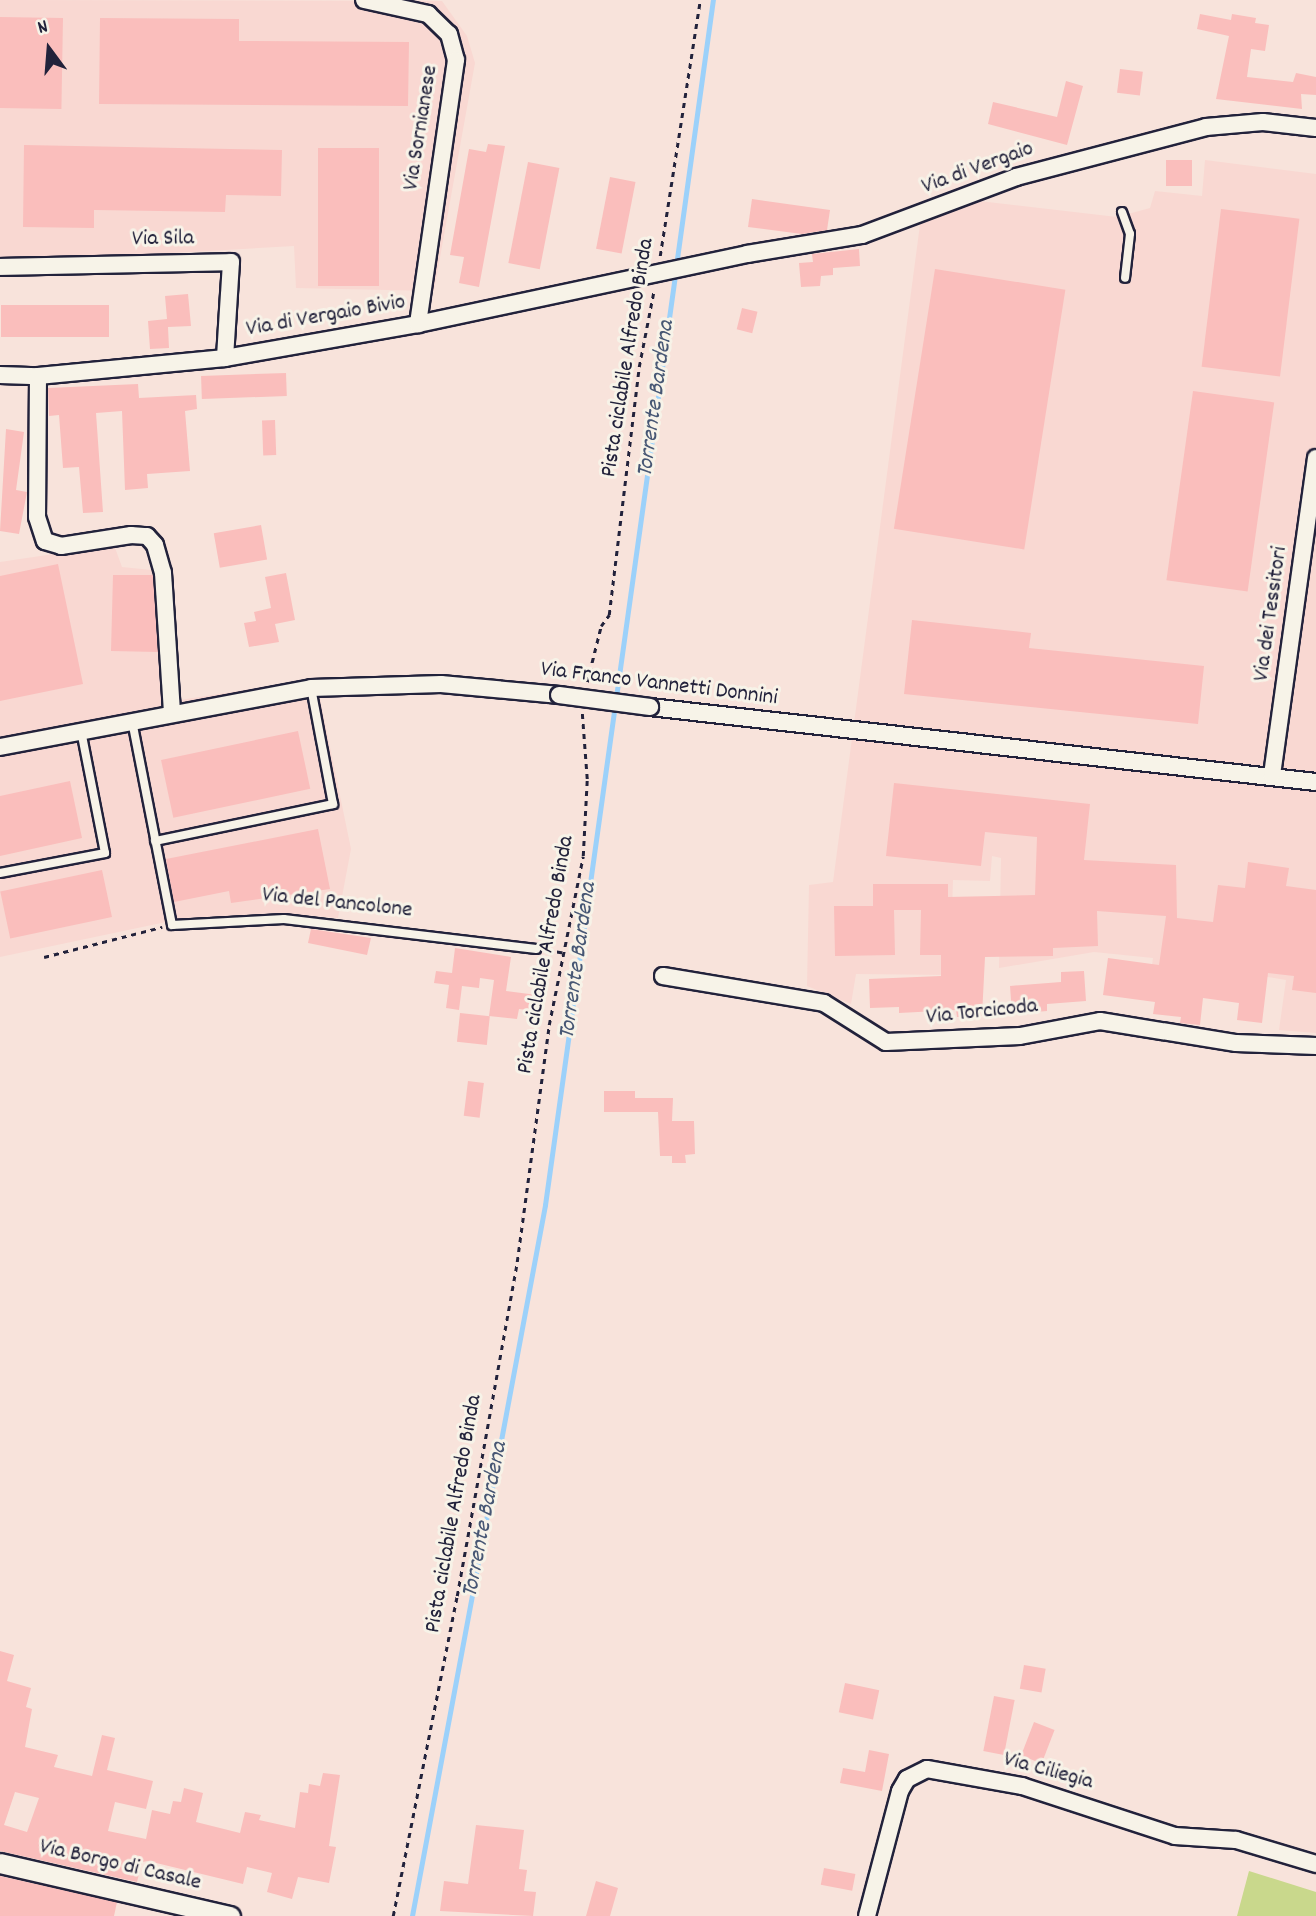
<!DOCTYPE html>
<style>
body{margin:0}
#map{position:relative;width:1316px;height:1916px;overflow:hidden;background:#f8e3db;font-family:Dekko,sans-serif}
div>[style]{position:absolute}
.built>*{inset:0;background:#f9d8d2}
.green>*{inset:0;background:#c9d88c}
.stream>*{height:4.5px;margin:-2.25px;padding:0 2.25px;transform-origin:2.25px;border-radius:2.25px;background:#9cd1fa}
.building>*{inset:0;background:#fabebc;transform-origin:0 0}
.path>*{height:2.5px;margin-top:-1.25px;transform-origin:0;background:repeating-linear-gradient(90deg,#22223b 0 5px,transparent 0 10px)}
.roads{filter:drop-shadow(2px 0 #22223b) drop-shadow(-2px 0 #22223b) drop-shadow(0 2px #22223b) drop-shadow(0 -2px #22223b)}
.service>*{height:8px;margin:-4px;padding:0 4px;transform-origin:4px;border-radius:4px;background:#f7f3e8}
.minor>*{height:16px;margin:-8px;padding:0 8px;transform-origin:8px;border-radius:8px;background:#f7f3e8}
.tertiary>*{height:19px;margin:-9.5px;padding:0 9.5px;transform-origin:9.5px;border-radius:9.5px;background:#f7f3e8}
.bridges{filter:drop-shadow(2px 0 #22223b) drop-shadow(-2px 0 #22223b) drop-shadow(0 2px #22223b) drop-shadow(0 -2px #22223b)}
.minor-bridge>*{height:16px;margin:-8px;padding:0 8px;transform-origin:8px;border-radius:8px;background:#f7f3e8}
span{translate:-50% -50%;white-space:nowrap;text-align:center;line-height:1.15;-webkit-text-stroke:6px #f7f3e8;paint-order:stroke}
.street-label{font-size:23px;color:#22223b}
.water-label{font-size:24px;color:#475774;font-style:italic}
.north{position:absolute;left:14px;top:14px;width:70px;height:70px;-webkit-text-stroke:5px #f7f3e8;paint-order:stroke;rotate:344deg;font-size:19px;font-weight:700;line-height:28px;text-align:center;color:#22223b}
.north::after{content:'';display:block;margin:auto;width:24px;height:32px;background:#22223b;clip-path:polygon(50% 0,100% 100%,50% 72%,0 100%)}
</style>
<div id="map">
<div class="built">
<i style="clip-path:polygon(0 0,442px 1px,467px 36px,475px 63px,434px 291px,296px 288px,294px 246px,0 263px)"></i>
<i style="clip-path:polygon(1205px 160px,1316px 174px,1316px 1033px,1279px 1030px,1286px 980px,1238px 972px,1150px 978px,1153px 958px,1094px 952px,999px 968px,1001px 858px,992px 856px,990px 881px,953px 880px,950px 975px,856px 974px,851px 1004px,807px 986px,809px 885px,833px 882px,923px 202px,979px 201px,1117px 217px,1150px 208px,1155px 191px,1202px 196px)"></i>
<i style="clip-path:polygon(114px 545px,122px 567px,161px 571px,167px 702px,316px 679px,351px 849px,338px 918px,280px 913px,185px 918px,0 957px,0 562px)"></i>
</div>
<div class="green">
<i style="clip-path:polygon(1249px 1871px,1316px 1892px,1316px 1916px,1237px 1916px)"></i>
</div>
<div class="stream">
<i style="left:676px;top:266px;width:269px;rotate:-82.1deg"></i>
<i style="left:412px;top:1916px;width:723px;rotate:-79.4deg"></i>
<i style="left:545px;top:1205px;width:939px;rotate:-82.04deg"></i>
</div>
<div class="building">
<i style="clip-path:polygon(1200px 14px,1231px 20px,1232px 14px,1256px 18px,1255px 23px,1269px 25px,1265px 51px,1251px 49px,1247px 77px,1293px 82px,1296px 73px,1316px 77px,1316px 95px,1301px 94px,1302px 109px,1216px 99px,1229px 36px,1197px 29px)"></i>
<i style="left:0;top:17px;width:63px;height:91px;rotate:1deg"></i>
<i style="clip-path:polygon(100px 18px,239px 19px,239px 41px,409px 42px,408px 106px,99px 104px)"></i>
<i style="left:1120px;top:69px;width:23px;height:24px;rotate:7deg"></i>
<i style="clip-path:polygon(1066px 81px,1083px 86px,1067px 145px,988px 124px,993px 102px,1057px 117px)"></i>
<i style="clip-path:polygon(488px 144px,505px 146px,479px 287px,459px 283px,464px 257px,450px 255px,469px 149px,486px 152px)"></i>
<i style="clip-path:polygon(24px 145px,282px 150px,281px 196px,226px 195px,225px 212px,94px 210px,94px 228px,23px 227px)"></i>
<i style="left:318px;top:148px;width:61px;height:138px"></i>
<i style="left:1166px;top:160px;width:26px;height:26px"></i>
<i style="left:528px;top:162px;width:32px;height:103px;rotate:11deg"></i>
<i style="left:610px;top:177px;width:26px;height:73px;rotate:11deg"></i>
<i style="clip-path:polygon(752px 199px,830px 210px,827px 230px,802px 234px,748px 227px)"></i>
<i style="left:1221px;top:209px;width:79px;height:159px;rotate:7deg"></i>
<i style="clip-path:polygon(859px 249px,860px 266px,833px 268px,833px 275px,821px 276px,820px 286px,801px 287px,799px 263px,813px 262px,812px 254px)"></i>
<i style="left:935px;top:269px;width:132px;height:263px;rotate:9deg"></i>
<i style="clip-path:polygon(188px 294px,191px 326px,168px 327px,169px 348px,150px 349px,148px 321px,167px 319px,165px 296px)"></i>
<i style="left:109px;top:305px;width:32px;height:108px;rotate:90deg"></i>
<i style="left:742px;top:308px;width:16px;height:22px;rotate:14deg"></i>
<i style="left:286px;top:373px;width:23px;height:85px;rotate:88deg"></i>
<i style="clip-path:polygon(138px 384px,139px 398px,196px 395px,197px 409px,185px 411px,190px 471px,147px 474px,148px 488px,125px 490px,122px 411px,96px 413px,103px 512px,83px 513px,79px 467px,63px 468px,59px 415px,49px 416px,48px 388px)"></i>
<i style="left:1193px;top:391px;width:82px;height:191px;rotate:8deg"></i>
<i style="left:275px;top:420px;width:35px;height:13px;rotate:88deg"></i>
<i style="clip-path:polygon(6px 429px,24px 432px,16px 490px,27px 492px,19px 534px,0 531px)"></i>
<i style="left:261px;top:525px;width:35px;height:48px;rotate:80deg"></i>
<i style="clip-path:polygon(58px 564px,83px 684px,0 701px,0 576px)"></i>
<i style="clip-path:polygon(286px 573px,295px 620px,275px 624px,279px 642px,249px 647px,244px 623px,256px 621px,254px 612px,271px 608px,265px 577px)"></i>
<i style="clip-path:polygon(113px 575px,153px 575px,158px 652px,111px 651px)"></i>
<i style="clip-path:polygon(912px 620px,1031px 633px,1029px 648px,1204px 666px,1198px 724px,904px 694px)"></i>
<i style="left:298px;top:731px;width:59px;height:140px;rotate:78deg"></i>
<i style="clip-path:polygon(70px 781px,82px 838px,0 856px,0 796px)"></i>
<i style="clip-path:polygon(894px 783px,1090px 804px,1084px 860px,1176px 865px,1177px 918px,1213px 922px,1218px 885px,1245px 888px,1248px 862px,1289px 868px,1286px 886px,1316px 890px,1316px 993px,1292px 990px,1294px 976px,1268px 973px,1262px 1023px,1237px 1020px,1239px 1003px,1203px 998px,1200px 1025px,1180px 1023px,1181px 1017px,1153px 1014px,1155px 1002px,1103px 995px,1108px 958px,1159px 965px,1166px 916px,1097px 911px,1098px 946px,1053px 948px,1053px 956px,985px 957px,982px 1016px,957px 1017px,956px 1010px,899px 1013px,899px 1007px,870px 1008px,869px 979px,941px 976px,941px 955px,920px 955px,921px 910px,894px 910px,895px 955px,835px 956px,834px 906px,873px 906px,873px 884px,948px 884px,948px 897px,1035px 895px,1037px 837px,985px 832px,981px 866px,886px 856px)"></i>
<i style="clip-path:polygon(318px 829px,330px 889px,231px 903px,229px 891px,174px 902px,166px 859px)"></i>
<i style="left:102px;top:870px;width:48px;height:104px;rotate:78deg"></i>
<i style="clip-path:polygon(311px 929px,371px 938px,367px 955px,308px 943px)"></i>
<i style="clip-path:polygon(455px 948px,511px 957px,506px 991px,537px 995px,535px 1011px,519px 1009px,517px 1019px,489px 1016px,494px 980px,480px 978px,479px 988px,462px 986px,459px 1010px,446px 1008px,449px 985px,434px 983px,436px 971px,452px 973px)"></i>
<i style="clip-path:polygon(1084px 971px,1086px 1001px,1047px 1004px,1047px 1011px,1012px 1014px,1010px 986px,1061px 982px,1061px 972px)"></i>
<i style="left:460px;top:1013px;width:30px;height:29px;rotate:6deg"></i>
<i style="left:468px;top:1081px;width:16px;height:35px;rotate:7deg"></i>
<i style="clip-path:polygon(604px 1091px,635px 1091px,635px 1098px,673px 1098px,672px 1121px,694px 1121px,695px 1154px,685px 1155px,686px 1163px,672px 1163px,672px 1156px,660px 1156px,658px 1112px,604px 1112px)"></i>
<i style="clip-path:polygon(evenodd,0 1651px,14px 1655px,7px 1681px,31px 1688px,26px 1707px,32px 1709px,25px 1747px,58px 1755px,54px 1767px,92px 1776px,102px 1735px,115px 1738px,107px 1770px,153px 1781px,146px 1809px,115px 1802px,108px 1831px,146px 1839px,152px 1810px,170px 1814px,173px 1801px,181px 1802px,184px 1788px,203px 1793px,196px 1822px,240px 1833px,245px 1812px,261px 1815px,259px 1820px,295px 1828px,300px 1792px,308px 1793px,309px 1784px,320px 1786px,323px 1773px,340px 1775px,329px 1846px,336px 1847px,329px 1883px,298px 1877px,292px 1899px,267px 1892px,272px 1873px,247px 1867px,243px 1884px,148px 1861px,142px 1862px,137px 1882px,0 1851px,0 1651px,15px 1792px,39px 1798px,27px 1832px,4px 1825px,15px 1792px)"></i>
<i style="left:1024px;top:1665px;width:22px;height:24px;rotate:10deg"></i>
<i style="left:845px;top:1683px;width:35px;height:30px;rotate:12deg"></i>
<i style="left:994px;top:1696px;width:21px;height:56px;rotate:11deg"></i>
<i style="left:1034px;top:1722px;width:22px;height:36px;rotate:21deg"></i>
<i style="clip-path:polygon(869px 1750px,889px 1754px,882px 1791px,840px 1783px,843px 1768px,865px 1772px)"></i>
<i style="clip-path:polygon(476px 1825px,524px 1830px,519px 1869px,527px 1870px,524px 1891px,536px 1892px,533px 1916px,440px 1911px,444px 1881px,468px 1884px)"></i>
<i style="left:824px;top:1868px;width:32px;height:17px;rotate:11deg"></i>
<i style="clip-path:polygon(0 1876px,117px 1902px,114px 1916px,0 1916px)"></i>
<i style="clip-path:polygon(596px 1881px,618px 1888px,610px 1916px,586px 1916px)"></i>
</div>
<div class="path">
<i style="left:660px;top:256px;width:259px;rotate:-81.1deg"></i>
<i style="left:587px;top:682px;width:58px;rotate:-76deg"></i>
<i style="left:601px;top:626px;width:14px;rotate:-54deg"></i>
<i style="left:609px;top:615px;width:250px;rotate:-83.1deg"></i>
<i style="left:639px;top:367px;width:78px;rotate:-79deg"></i>
<i style="left:547px;top:950px;width:18px;rotate:9deg"></i>
<i style="left:44px;top:957px;width:122px;rotate:-14.3deg"></i>
<i style="left:393px;top:1916px;width:326px;rotate:-78.7deg"></i>
<i style="left:457px;top:1596px;width:339px;rotate:-79.8deg"></i>
<i style="left:517px;top:1262px;width:239px;rotate:-82.3deg"></i>
<i style="left:549px;top:1025px;width:172px;rotate:-78.6deg"></i>
<i style="left:583px;top:856px;width:77px;rotate:-87deg"></i>
<i style="left:587px;top:779px;width:67px;rotate:-94.3deg"></i>
</div>
<div class="roads">
<div class="service">
<i style="left:1122px;top:212px;width:23px;rotate:70deg"></i>
<i style="left:1130px;top:234px;width:44px;rotate:96.5deg"></i>
<i style="left:132px;top:721px;width:208px;rotate:78.9deg"></i>
<i style="left:172px;top:925px;width:112px;rotate:-3.1deg"></i>
<i style="left:284px;top:919px;width:254px;rotate:6.8deg"></i>
<i style="left:155px;top:841px;width:182px;rotate:-11.7deg"></i>
<i style="left:333px;top:804px;width:118px;rotate:-100.7deg"></i>
<i style="left:0;top:873px;width:107px;rotate:-10.8deg"></i>
<i style="left:105px;top:853px;width:124px;rotate:-101.1deg"></i>
</div>
<div class="minor">
<i style="left:364px;top:0;width:66px;rotate:12.3deg"></i>
<i style="left:428px;top:14px;width:29px;rotate:44deg"></i>
<i style="left:449px;top:34px;width:27px;rotate:75deg"></i>
<i style="left:456px;top:60px;width:267px;rotate:98.2deg"></i>
<i style="left:0;top:267px;width:231px;rotate:-1.2deg"></i>
<i style="left:231px;top:262px;width:96px;rotate:93.6deg"></i>
<i style="left:0;top:375px;width:38px;rotate:2deg"></i>
<i style="left:38px;top:376px;width:188px;rotate:-5.5deg"></i>
<i style="left:225px;top:358px;width:196px;rotate:-10deg"></i>
<i style="left:418px;top:324px;width:336px;rotate:-12deg"></i>
<i style="left:747px;top:254px;width:117px;rotate:-9.4deg"></i>
<i style="left:862px;top:235px;width:165px;rotate:-20.6deg"></i>
<i style="left:1016px;top:177px;width:196px;rotate:-14.7deg"></i>
<i style="left:1206px;top:127px;width:57px;rotate:-5deg"></i>
<i style="left:1263px;top:122px;width:53px;rotate:6.5deg"></i>
<i style="left:38px;top:376px;width:141px;rotate:90.4deg"></i>
<i style="left:37px;top:517px;width:25px;rotate:72deg"></i>
<i style="left:45px;top:541px;width:17px;rotate:17deg"></i>
<i style="left:61px;top:546px;width:71px;rotate:-8.9deg"></i>
<i style="left:131px;top:535px;width:16px;rotate:4deg"></i>
<i style="left:147px;top:536px;width:12px;rotate:48deg"></i>
<i style="left:155px;top:545px;width:29px;rotate:74deg"></i>
<i style="left:163px;top:573px;width:140px;rotate:86.3deg"></i>
<i style="left:650px;top:707px;width:670px;rotate:6.43deg"></i>
<i style="left:0;top:747px;width:317px;rotate:-10.7deg"></i>
<i style="left:311px;top:688px;width:130px;rotate:-1.8deg"></i>
<i style="left:441px;top:684px;width:119px;rotate:5.3deg"></i>
<i style="left:1272px;top:775px;width:320px;rotate:-82.1deg"></i>
<i style="left:663px;top:976px;width:163px;rotate:9.5deg"></i>
<i style="left:824px;top:1003px;width:73px;rotate:32.2deg"></i>
<i style="left:886px;top:1042px;width:134px;rotate:-2.6deg"></i>
<i style="left:1020px;top:1036px;width:81px;rotate:-10.6deg"></i>
<i style="left:1100px;top:1021px;width:138px;rotate:9.2deg"></i>
<i style="left:1236px;top:1043px;width:80px;rotate:2.1deg"></i>
<i style="left:867px;top:1916px;width:129px;rotate:-75.2deg"></i>
<i style="left:900px;top:1791px;width:14px;rotate:-60deg"></i>
<i style="left:907px;top:1779px;width:22px;rotate:-27deg"></i>
<i style="left:927px;top:1769px;width:97px;rotate:10.1deg"></i>
<i style="left:1022px;top:1786px;width:161px;rotate:18.1deg"></i>
<i style="left:1175px;top:1836px;width:61px;rotate:3.8deg"></i>
<i style="left:1236px;top:1840px;width:84px;rotate:16.7deg"></i>
</div>
<div class="tertiary">
<i style="left:0;top:1863px;width:236px;rotate:13deg"></i>
</div>
</div>
<div class="bridges">
<div class="minor-bridge">
<i style="left:559px;top:695px;width:92px;rotate:7.5deg"></i>
</div>
</div>
<div class="street-label">
<span style="left:422px;top:128px;rotate:-81deg">Via Sornianese</span>
<span style="left:978px;top:169px;rotate:-20deg">Via di Vergaio</span>
<span style="left:163px;top:240px;rotate:-1deg">Via Sila</span>
<span style="left:326px;top:317px;rotate:-10deg">Via di Vergaio Bivio</span>
<span style="left:629px;top:358px;rotate:-81deg">Pista ciclabile Alfredo Binda</span>
<span style="left:1272px;top:614px;rotate:-82deg">Via dei Tessitori</span>
<span style="left:659px;top:685px;rotate:7deg">Via Franco Vannetti Donnini</span>
<span style="left:337px;top:904px;rotate:6deg">Via del Pancolone</span>
<span style="left:547px;top:955px;rotate:-80deg">Pista ciclabile Alfredo Binda</span>
<span style="left:982px;top:1013px;rotate:-6deg">Via Torcicoda</span>
<span style="left:455px;top:1514px;rotate:-80deg">Pista ciclabile Alfredo Binda</span>
<span style="left:1048px;top:1772px;rotate:15deg">Via Ciliegia</span>
<span style="left:120px;top:1866px;rotate:13deg">Via Borgo di Casale</span>
</div>
<div class="water-label">
<span style="left:657px;top:399px;rotate:-82deg">Torrente Bardena</span>
<span style="left:579px;top:961px;rotate:-82deg">Torrente Bardena</span>
<span style="left:486px;top:1520px;rotate:-79deg">Torrente Bardena</span>
</div>
<div class="north">N</div>
</div>
